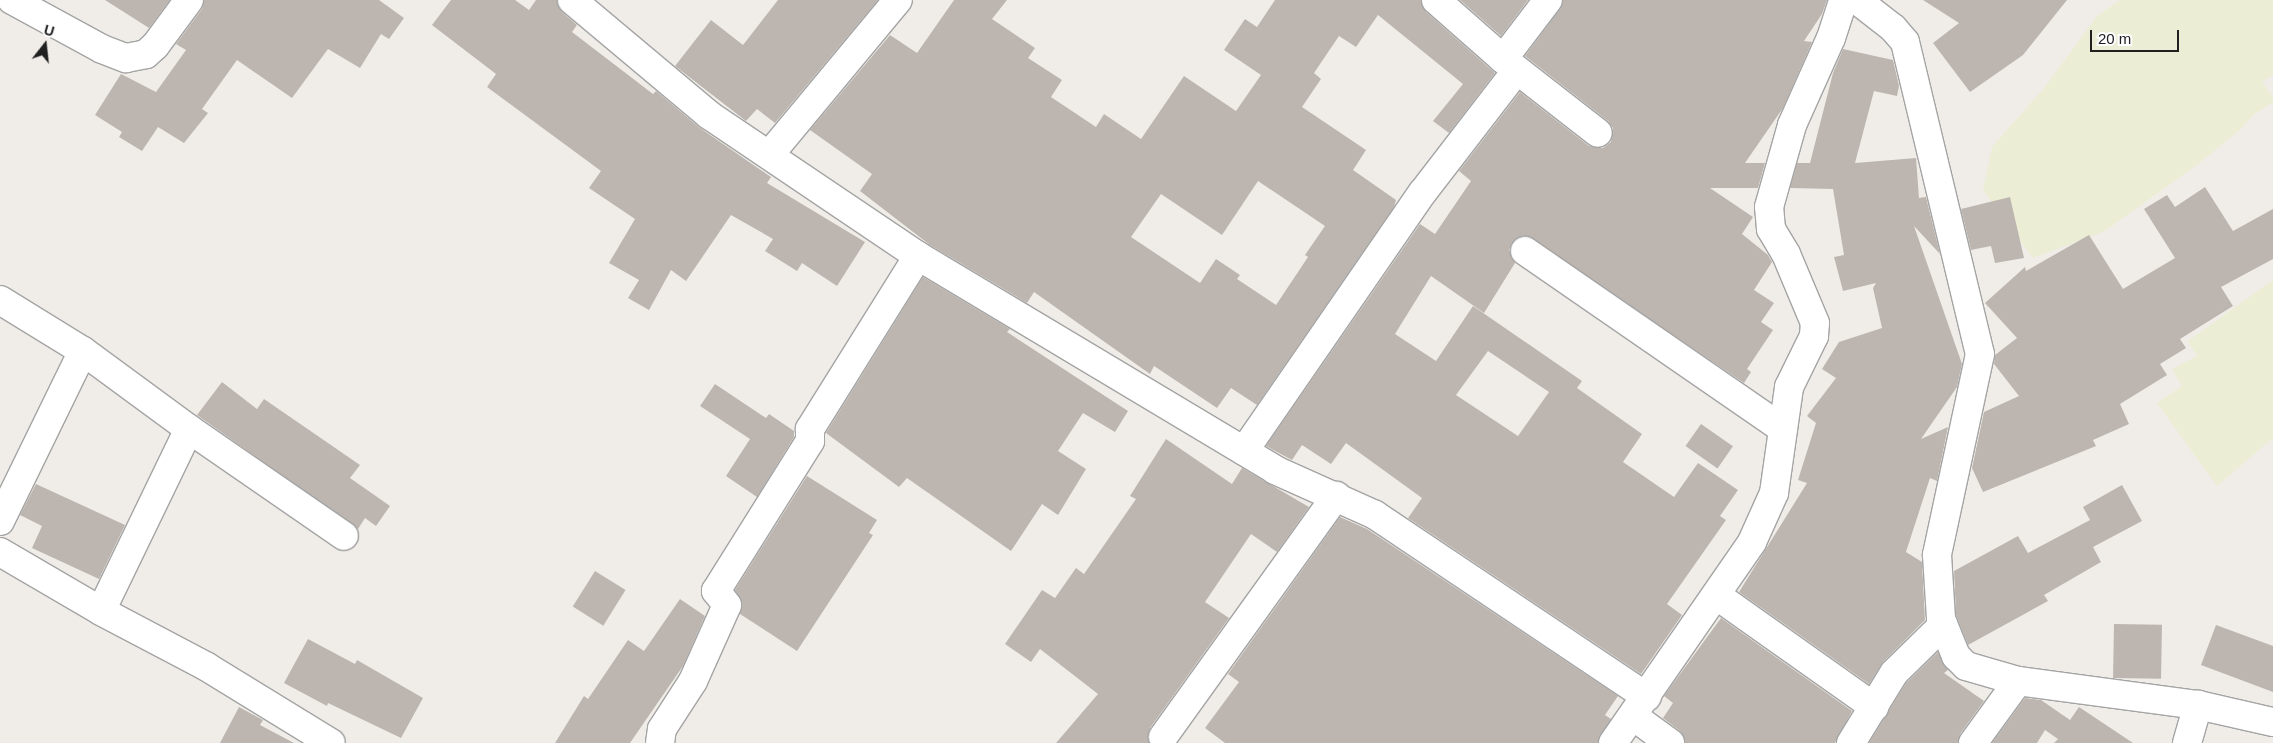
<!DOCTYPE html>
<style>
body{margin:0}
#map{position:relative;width:2273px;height:743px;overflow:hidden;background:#f0ede8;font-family:Arial,sans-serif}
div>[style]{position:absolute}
.farmland>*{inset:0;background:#ebedd5}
.building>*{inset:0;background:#bdb6b0;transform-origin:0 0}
.roads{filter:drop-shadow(1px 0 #a4a4a4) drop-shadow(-1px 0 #a4a4a4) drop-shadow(0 1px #a4a4a4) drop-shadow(0 -1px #a4a4a4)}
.minor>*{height:28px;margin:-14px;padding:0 14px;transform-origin:14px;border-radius:14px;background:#fff}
span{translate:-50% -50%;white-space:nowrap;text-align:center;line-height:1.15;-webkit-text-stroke:4.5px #fff;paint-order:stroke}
.north{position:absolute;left:20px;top:20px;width:50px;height:50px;-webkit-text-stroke:4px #fff;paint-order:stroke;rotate:16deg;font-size:14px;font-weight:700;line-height:20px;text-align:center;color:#202020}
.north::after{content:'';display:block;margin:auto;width:18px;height:22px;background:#202020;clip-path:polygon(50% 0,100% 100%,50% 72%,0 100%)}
.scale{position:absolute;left:2090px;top:30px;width:89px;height:22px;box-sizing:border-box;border:2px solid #202020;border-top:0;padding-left:6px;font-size:15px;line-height:18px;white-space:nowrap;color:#202020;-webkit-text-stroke:4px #fff;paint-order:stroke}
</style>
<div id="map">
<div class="farmland">
<i style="clip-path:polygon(2120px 0,2273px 0,2273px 75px,2262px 82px,2273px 97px,2273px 102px,2252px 116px,2241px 129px,2197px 165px,2105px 231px,2033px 258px,1983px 190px,1992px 147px,2044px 88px,2097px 16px)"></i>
<i style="clip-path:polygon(2273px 280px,2273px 438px,2217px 486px,2157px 403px,2182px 386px,2172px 369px,2197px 356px,2188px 341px)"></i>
</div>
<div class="building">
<i style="clip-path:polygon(105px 0,170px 0,149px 28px)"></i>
<i style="clip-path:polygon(204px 0,379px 0,404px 18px,389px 39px,381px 34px,360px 68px,328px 49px,292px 98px,237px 60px,202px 109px,208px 113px,184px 143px,158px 127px,142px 151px,119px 137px,122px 132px,95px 115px,121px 74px,156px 92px,186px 50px,176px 44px,202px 9px)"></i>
<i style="clip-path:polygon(451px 0,515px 0,529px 10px,536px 0,557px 0,562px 12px,577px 25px,572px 32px,653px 94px,656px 91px,700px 128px,771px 177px,767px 183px,865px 242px,837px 286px,802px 263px,797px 271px,765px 251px,773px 239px,731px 215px,686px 281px,671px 270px,649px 310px,628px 298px,639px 280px,609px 263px,635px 219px,589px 188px,601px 171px,487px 87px,496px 74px,432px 25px)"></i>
<i style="clip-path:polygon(778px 0,878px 0,775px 123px,757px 109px,746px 121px,675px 66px,711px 20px,743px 45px)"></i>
<i style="clip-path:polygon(evenodd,954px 0,1007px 0,992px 19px,1035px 48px,1028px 58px,1062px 80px,1051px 97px,1096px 127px,1104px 114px,1141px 139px,1184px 76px,1236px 111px,1261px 75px,1224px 50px,1245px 19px,1257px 27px,1275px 0,1421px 0,1426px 12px,1495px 73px,1449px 133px,1433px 121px,1463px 84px,1378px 15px,1356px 47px,1339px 36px,1314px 73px,1321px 79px,1302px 107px,1366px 150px,1353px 170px,1396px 200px,1394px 207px,1257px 405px,1231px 388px,1217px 408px,1154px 366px,1150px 374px,1034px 292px,1027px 303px,930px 245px,860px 191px,872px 174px,810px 130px,890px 35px,917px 53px,954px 0,1258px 181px,1325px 226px,1305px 255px,1308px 257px,1276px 305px,1237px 279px,1240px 275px,1216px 259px,1200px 283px,1131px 237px,1161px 194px,1222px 235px,1258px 181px)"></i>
<i style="clip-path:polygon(1460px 0,1528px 0,1501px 36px)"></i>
<i style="clip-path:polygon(evenodd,1563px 0,1827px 0,1822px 14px,1804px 41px,1812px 42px,1783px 108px,1745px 163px,1765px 163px,1758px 188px,1710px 188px,1753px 217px,1742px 234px,1768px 255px,1772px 262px,1754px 290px,1774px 303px,1761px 322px,1773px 330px,1747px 369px,1751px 372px,1744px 383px,1527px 236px,1512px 243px,1509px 250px,1515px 263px,1484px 313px,1431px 276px,1395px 334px,1436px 361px,1473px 306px,1582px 381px,1577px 388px,1642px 434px,1623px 462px,1674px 497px,1698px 463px,1738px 490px,1720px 516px,1726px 520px,1667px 604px,1682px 615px,1641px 674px,1408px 518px,1422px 498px,1346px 443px,1331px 464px,1302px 445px,1292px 460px,1266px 446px,1420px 224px,1435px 234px,1471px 181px,1459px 171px,1520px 92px,1589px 146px,1603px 148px,1611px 142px,1613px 128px,1608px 121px,1525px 56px,1560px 9px,1563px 0,1488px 351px,1549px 392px,1518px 436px,1456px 395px,1488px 351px)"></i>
<i style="clip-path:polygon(1923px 0,2067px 0,2023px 55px,1970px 92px,1933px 43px,1959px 23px)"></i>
<i style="clip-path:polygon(1843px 49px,1893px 60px,1899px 86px,1897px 96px,1874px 91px,1855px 163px,1916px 158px,1919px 198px,1926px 197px,1940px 254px,1914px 226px,1962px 364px,1957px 387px,1921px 439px,1948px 427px,1937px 481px,1930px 478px,1906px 552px,1922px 562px,1925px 620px,1883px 662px,1869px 684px,1739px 592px,1807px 483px,1798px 480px,1816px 423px,1807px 416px,1836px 378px,1822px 369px,1839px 342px,1882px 328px,1873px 288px,1876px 283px,1843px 291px,1834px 257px,1844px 255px,1833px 189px,1790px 188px,1797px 163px,1810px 163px,1833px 73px)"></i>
<i style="clip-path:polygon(2205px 187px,2233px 231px,2273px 209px,2273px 259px,2221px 287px,2233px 306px,2180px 339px,2186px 348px,2160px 364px,2167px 375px,2120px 404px,2129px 424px,2093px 440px,2096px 446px,1983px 492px,1972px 468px,1984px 412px,2019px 396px,1994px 364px,1995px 355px,2017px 338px,1985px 303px,2025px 267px,2026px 271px,2089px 235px,2123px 289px,2175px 258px,2144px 209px,2167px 195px,2175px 207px)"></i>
<i style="clip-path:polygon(2010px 197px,2024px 258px,1995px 263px,1991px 246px,1971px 250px,1961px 209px)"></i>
<i style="clip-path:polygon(923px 277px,1010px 329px,1007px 332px,1128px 411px,1115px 432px,1083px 413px,1058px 451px,1086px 469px,1058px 515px,1042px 504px,1011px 551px,907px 478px,899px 487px,826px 433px)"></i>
<i style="clip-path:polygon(222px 382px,257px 409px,264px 399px,360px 465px,350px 478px,390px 506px,376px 526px,365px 518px,358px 529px,197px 415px)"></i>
<i style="clip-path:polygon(715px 384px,766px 418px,769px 414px,794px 431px,794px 437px,757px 497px,726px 476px,750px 439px,700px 406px)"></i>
<i style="left:1701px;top:424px;width:39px;height:27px;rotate:35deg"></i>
<i style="clip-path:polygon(1166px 439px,1232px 484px,1242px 468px,1309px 507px,1277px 552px,1251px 534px,1205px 602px,1229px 618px,1150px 728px,1149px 743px,1056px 743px,1098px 694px,1040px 649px,1031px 662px,1005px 644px,1042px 590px,1055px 598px,1076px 568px,1084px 574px,1136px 499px,1130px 496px)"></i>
<i style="clip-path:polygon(807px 476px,877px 520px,869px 533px,873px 535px,797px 651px,740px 614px,742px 603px,735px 590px)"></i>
<i style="clip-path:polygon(36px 484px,125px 525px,99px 579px,32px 548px,42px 526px,20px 515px)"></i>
<i style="clip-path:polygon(2122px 485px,2142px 521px,2093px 547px,2101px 562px,2044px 595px,2048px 601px,1968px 645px,1956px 615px,1954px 571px,2018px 536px,2028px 553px,2090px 520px,2083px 507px)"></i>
<i style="clip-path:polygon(1340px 517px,1367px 529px,1618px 696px,1605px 715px,1611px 719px,1598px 743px,1225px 743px,1205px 728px,1239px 682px,1228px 674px)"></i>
<i style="left:595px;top:571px;width:36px;height:42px;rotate:32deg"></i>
<i style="clip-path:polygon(680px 599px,705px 616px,683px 666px,630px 743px,555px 743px,584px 696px,588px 699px,628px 640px,644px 651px)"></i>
<i style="clip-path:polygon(1721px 618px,1852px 711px,1835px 743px,1685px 743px,1680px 731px,1663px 718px,1673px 703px,1664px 696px)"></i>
<i style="left:2114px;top:624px;width:48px;height:54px;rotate:1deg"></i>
<i style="clip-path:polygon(2216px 625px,2273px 646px,2273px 692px,2201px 665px)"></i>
<i style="clip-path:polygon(308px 639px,355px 664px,357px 660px,423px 698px,401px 738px,328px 703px,327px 706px,284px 683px)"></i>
<i style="clip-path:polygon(1938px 652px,1948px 670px,1944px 673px,1984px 701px,1960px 734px,1958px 743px,1869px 743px,1906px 683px)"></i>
<i style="clip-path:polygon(2025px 698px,2041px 700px,2070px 720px,2079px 707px,2133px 743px,2054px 743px,2058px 739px,2045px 730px,2037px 743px,1992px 743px)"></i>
<i style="clip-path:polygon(239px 707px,263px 720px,260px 725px,294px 743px,220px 743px)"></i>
</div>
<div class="roads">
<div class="minor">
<i style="left:12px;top:0;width:102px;rotate:28.6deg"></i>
<i style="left:102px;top:49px;width:26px;rotate:21deg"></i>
<i style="left:126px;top:58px;width:20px;rotate:-11deg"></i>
<i style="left:146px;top:54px;width:12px;rotate:-42deg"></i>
<i style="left:155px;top:46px;width:57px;rotate:-53.5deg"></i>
<i style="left:572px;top:0;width:179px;rotate:40deg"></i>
<i style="left:709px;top:115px;width:252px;rotate:34deg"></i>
<i style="left:918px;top:256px;width:416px;rotate:30.9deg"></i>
<i style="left:1275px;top:470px;width:110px;rotate:24.2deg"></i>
<i style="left:1375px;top:515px;width:327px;rotate:33.8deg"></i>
<i style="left:1436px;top:0;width:89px;rotate:41.4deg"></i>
<i style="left:1503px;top:59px;width:120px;rotate:37.9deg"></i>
<i style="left:1857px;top:0;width:46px;rotate:37.9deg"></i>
<i style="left:1893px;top:28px;width:18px;rotate:49deg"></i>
<i style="left:1905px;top:42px;width:321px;rotate:76.5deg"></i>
<i style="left:1980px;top:354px;width:206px;rotate:102.1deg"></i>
<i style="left:1937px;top:555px;width:64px;rotate:86.4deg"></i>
<i style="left:1941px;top:619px;width:40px;rotate:68deg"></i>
<i style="left:1956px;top:656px;width:14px;rotate:45deg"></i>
<i style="left:1966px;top:666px;width:54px;rotate:16.1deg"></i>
<i style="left:2018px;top:681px;width:182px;rotate:7.6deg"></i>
<i style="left:2198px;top:705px;width:77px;rotate:12.8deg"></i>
<i style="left:1503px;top:59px;width:74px;rotate:-52.7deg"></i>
<i style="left:770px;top:154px;width:200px;rotate:-50.3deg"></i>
<i style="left:1525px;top:251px;width:313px;rotate:34.6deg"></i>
<i style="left:0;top:300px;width:97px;rotate:31.6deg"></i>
<i style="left:1244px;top:451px;width:315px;rotate:-55.4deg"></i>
<i style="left:1423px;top:192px;width:154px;rotate:-52.4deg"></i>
<i style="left:0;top:521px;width:189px;rotate:-64deg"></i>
<i style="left:83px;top:351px;width:132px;rotate:36.3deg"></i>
<i style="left:189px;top:429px;width:188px;rotate:34.6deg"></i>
<i style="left:0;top:552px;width:117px;rotate:30.3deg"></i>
<i style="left:101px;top:611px;width:120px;rotate:27.8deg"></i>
<i style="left:207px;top:667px;width:145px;rotate:31.5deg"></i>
<i style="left:1716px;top:595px;width:194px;rotate:35.3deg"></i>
<i style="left:101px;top:611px;width:202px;rotate:-64.2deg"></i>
<i style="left:1633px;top:716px;width:46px;rotate:36.1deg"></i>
<i style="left:1163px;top:737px;width:297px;rotate:-54.3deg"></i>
<i style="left:660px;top:743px;width:14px;rotate:-82deg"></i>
<i style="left:662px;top:729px;width:57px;rotate:-57.1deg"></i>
<i style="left:693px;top:681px;width:83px;rotate:-65.9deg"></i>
<i style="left:727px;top:605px;width:18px;rotate:-128deg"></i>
<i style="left:716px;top:591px;width:177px;rotate:-57.9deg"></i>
<i style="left:810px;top:441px;width:12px;rotate:-90deg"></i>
<i style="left:810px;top:429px;width:204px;rotate:-58deg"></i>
<i style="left:1613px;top:743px;width:244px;rotate:-55.3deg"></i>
<i style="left:1752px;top:542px;width:54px;rotate:-65.8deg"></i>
<i style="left:1774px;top:493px;width:107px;rotate:-81.9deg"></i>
<i style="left:1789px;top:387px;width:57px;rotate:-63.9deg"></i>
<i style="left:1814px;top:336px;width:13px;rotate:-86deg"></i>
<i style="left:1815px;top:323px;width:75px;rotate:-112.8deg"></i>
<i style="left:1786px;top:254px;width:29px;rotate:-121deg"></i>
<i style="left:1771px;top:229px;width:22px;rotate:-95deg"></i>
<i style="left:1769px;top:207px;width:85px;rotate:-74.3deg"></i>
<i style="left:1792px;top:125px;width:95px;rotate:-65.9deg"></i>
<i style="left:1831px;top:38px;width:40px;rotate:-72deg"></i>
<i style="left:1851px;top:743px;width:82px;rotate:-58.4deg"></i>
<i style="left:1894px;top:673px;width:69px;rotate:-44.4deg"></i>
<i style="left:1973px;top:743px;width:77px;rotate:-54deg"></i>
<i style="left:2187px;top:743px;width:40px;rotate:-74deg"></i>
</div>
</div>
<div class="north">U</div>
<div class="scale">20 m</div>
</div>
